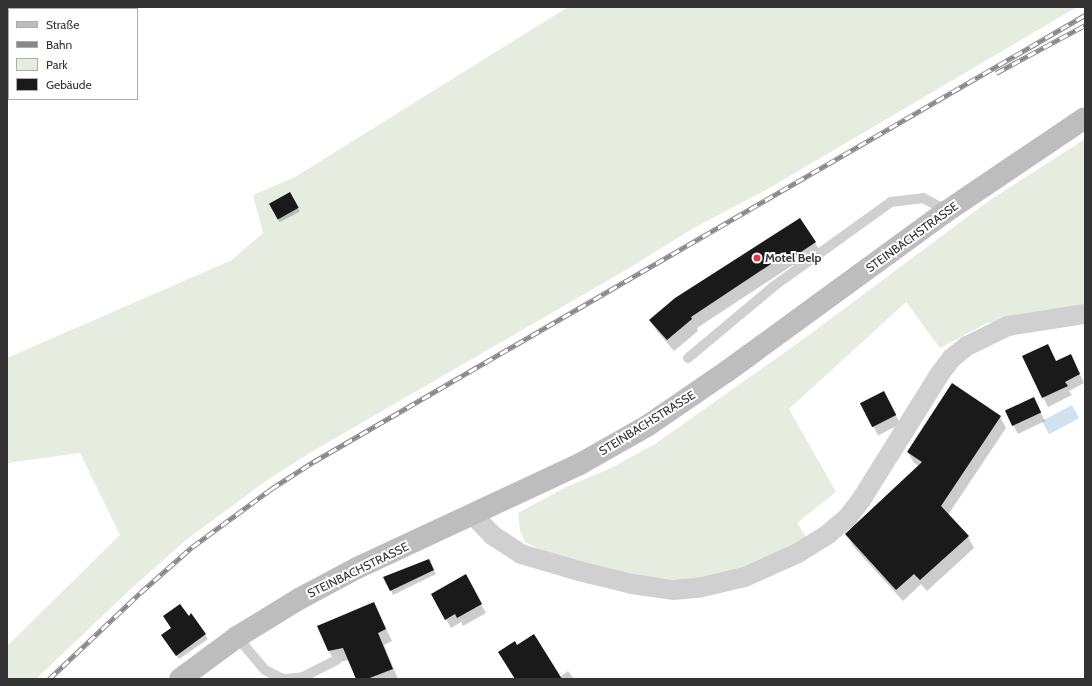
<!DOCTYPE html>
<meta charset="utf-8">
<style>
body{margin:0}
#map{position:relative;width:1092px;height:686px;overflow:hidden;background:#fff;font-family:Cabin,sans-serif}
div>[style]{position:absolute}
.green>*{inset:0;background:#e6ecdf}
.water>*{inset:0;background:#cfe2ee;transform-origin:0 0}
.shadow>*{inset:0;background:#0003;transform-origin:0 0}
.building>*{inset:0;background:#1a1a1a;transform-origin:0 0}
.service>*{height:10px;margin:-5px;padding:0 5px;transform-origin:5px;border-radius:5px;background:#d0d0d0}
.minor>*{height:20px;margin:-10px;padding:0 10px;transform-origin:10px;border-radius:10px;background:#d0d0d0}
.secondary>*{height:22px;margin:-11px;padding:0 11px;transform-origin:11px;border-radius:11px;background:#bdbdbd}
.rail>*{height:4.5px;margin-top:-2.25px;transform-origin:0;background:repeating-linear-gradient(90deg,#fff 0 9px,#888 0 18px);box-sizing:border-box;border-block:1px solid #888}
.dots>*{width:11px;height:11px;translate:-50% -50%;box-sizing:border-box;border:2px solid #fff;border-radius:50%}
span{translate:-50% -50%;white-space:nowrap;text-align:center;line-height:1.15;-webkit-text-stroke:4px #fff;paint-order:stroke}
.street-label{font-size:12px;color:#333}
.poi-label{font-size:12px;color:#333;font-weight:700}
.left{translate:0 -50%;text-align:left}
.frame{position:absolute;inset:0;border:8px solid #333;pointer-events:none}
.legend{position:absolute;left:8px;top:8px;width:130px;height:92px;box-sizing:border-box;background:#fff;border:1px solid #adadad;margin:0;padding:5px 7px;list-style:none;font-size:12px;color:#333}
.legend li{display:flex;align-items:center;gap:8px;height:20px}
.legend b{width:20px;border:1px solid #adadad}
</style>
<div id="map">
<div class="green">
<i style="clip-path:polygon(568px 7px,1077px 7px,766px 190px,692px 229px,631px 267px,308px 454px,266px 481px,186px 540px,134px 586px,36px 679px,7px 679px,7px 646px,120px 535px,80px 453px,7px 463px,7px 358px,232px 260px,263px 233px,253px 195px,295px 177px)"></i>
<i style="clip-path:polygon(1085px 139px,1085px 310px,987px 323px,940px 348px,906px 302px,789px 409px,836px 492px,797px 523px,808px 539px,733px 573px,689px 581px,623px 574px,545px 552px,525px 542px,520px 531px,518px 513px,566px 487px,609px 469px,655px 444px,805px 338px,990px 200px)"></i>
</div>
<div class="water">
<i style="left:1072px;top:405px;width:15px;height:34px;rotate:62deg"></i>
</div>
<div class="shadow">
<i style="left:290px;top:193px;width:21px;height:23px;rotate:62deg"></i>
<i style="clip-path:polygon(800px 219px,822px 254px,797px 270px,793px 265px,697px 328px,698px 331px,674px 351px,657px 331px,650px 320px)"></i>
<i style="clip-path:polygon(1023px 356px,1075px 364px,1084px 383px,1069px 391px,1072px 395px,1048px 407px)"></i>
<i style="left:884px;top:392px;width:36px;height:25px;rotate:63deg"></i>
<i style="clip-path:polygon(1038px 407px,1045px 421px,1018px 434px,1013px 425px)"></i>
<i style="clip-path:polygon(1000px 417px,1006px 428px,948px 515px,968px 537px,974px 548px,927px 591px,921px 584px,903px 601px,853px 546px,847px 535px,919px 466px,914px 463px,908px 452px)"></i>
<i style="clip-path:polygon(431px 564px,436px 574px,393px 595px,385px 577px)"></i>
<i style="clip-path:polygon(465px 576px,486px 613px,463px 626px,461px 622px,451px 628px,432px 595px)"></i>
<i style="clip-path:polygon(374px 603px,392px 641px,384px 645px,398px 679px,357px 679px,349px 660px,335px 663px,329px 651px)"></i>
<i style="clip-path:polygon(191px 615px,208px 639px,179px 659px,165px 639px)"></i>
<i style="clip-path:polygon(517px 646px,560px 677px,568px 671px,574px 679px,516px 679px)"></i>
</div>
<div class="building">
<i style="left:290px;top:192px;width:18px;height:24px;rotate:61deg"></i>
<i style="clip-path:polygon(800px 218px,816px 242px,789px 260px,786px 254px,691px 317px,692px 319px,667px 340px,649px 320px,675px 298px)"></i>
<i style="clip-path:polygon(1048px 344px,1056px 361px,1071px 354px,1080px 374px,1065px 382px,1068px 386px,1042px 398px,1022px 356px)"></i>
<i style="clip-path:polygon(952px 383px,1001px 416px,941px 506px,969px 536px,920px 580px,914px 574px,896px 590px,845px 534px,922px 462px,907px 452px)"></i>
<i style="left:884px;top:391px;width:27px;height:27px;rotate:63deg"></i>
<i style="left:1034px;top:397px;width:17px;height:32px;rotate:65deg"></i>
<i style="clip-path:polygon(429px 559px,434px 570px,390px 591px,383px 577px)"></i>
<i style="clip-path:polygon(466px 574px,482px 604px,457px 618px,455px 614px,445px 620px,431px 594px)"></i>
<i style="clip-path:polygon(374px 602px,386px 629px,378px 633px,393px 669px,367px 679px,356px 679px,343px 648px,328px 651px,317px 626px)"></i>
<i style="clip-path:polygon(180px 604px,189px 616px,191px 613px,206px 634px,176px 656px,161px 635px,171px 628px,163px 616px)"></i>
<i style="clip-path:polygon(534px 634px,562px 679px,515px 679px,498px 652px,515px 641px,517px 645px)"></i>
</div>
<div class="service">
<i style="left:688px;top:358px;width:112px;rotate:-39.9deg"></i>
<i style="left:774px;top:286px;width:144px;rotate:-35.7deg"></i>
<i style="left:891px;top:202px;width:32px;rotate:-7deg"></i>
<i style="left:923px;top:198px;width:27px;rotate:28deg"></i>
<i style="left:237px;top:637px;width:43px;rotate:49.7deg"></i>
<i style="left:265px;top:670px;width:20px;rotate:27deg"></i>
<i style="left:285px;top:679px;width:18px;rotate:-6deg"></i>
<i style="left:303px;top:677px;width:38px;rotate:-27deg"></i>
</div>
<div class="minor">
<i style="left:473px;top:515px;width:28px;rotate:46deg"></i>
<i style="left:492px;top:535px;width:35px;rotate:33deg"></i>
<i style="left:521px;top:554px;width:60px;rotate:16.3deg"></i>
<i style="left:579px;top:571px;width:55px;rotate:13.8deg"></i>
<i style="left:632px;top:584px;width:41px;rotate:8.3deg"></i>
<i style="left:673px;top:590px;width:25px;rotate:-5deg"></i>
<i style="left:698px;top:588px;width:48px;rotate:-13.2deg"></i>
<i style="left:745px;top:577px;width:58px;rotate:-24.4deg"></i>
<i style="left:798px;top:553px;width:36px;rotate:-32deg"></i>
<i style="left:828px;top:534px;width:25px;rotate:-40deg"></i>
<i style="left:847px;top:518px;width:23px;rotate:-52deg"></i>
<i style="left:861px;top:500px;width:147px;rotate:-58deg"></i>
<i style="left:939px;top:375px;width:21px;rotate:-53deg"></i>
<i style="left:952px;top:358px;width:19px;rotate:-39deg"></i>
<i style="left:967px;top:346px;width:46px;rotate:-26deg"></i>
<i style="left:1008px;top:326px;width:78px;rotate:-8.9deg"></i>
</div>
<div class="secondary">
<i style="left:180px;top:679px;width:71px;rotate:-36.4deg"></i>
<i style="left:237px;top:637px;width:73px;rotate:-31.5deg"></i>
<i style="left:299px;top:599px;width:66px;rotate:-28.1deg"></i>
<i style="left:357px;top:568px;width:246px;rotate:-25deg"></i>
<i style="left:580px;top:464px;width:77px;rotate:-29.6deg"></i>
<i style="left:647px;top:426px;width:96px;rotate:-34.4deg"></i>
<i style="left:726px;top:372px;width:273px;rotate:-36.1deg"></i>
<i style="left:947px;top:211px;width:166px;rotate:-34deg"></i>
</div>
<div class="rail">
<i style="left:996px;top:73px;width:101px;rotate:-28.3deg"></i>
<i style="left:49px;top:679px;width:125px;rotate:-43.4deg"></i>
<i style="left:140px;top:593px;width:69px;rotate:-41.5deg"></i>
<i style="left:192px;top:547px;width:98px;rotate:-36.3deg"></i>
<i style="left:271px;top:489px;width:50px;rotate:-32.7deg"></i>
<i style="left:313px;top:462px;width:892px;rotate:-30.07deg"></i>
</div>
<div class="dots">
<i style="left:757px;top:258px;background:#e63946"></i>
</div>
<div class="street-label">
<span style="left:912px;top:237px;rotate:-36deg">STEINBACHSTRASSE</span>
<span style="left:647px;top:423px;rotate:-32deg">STEINBACHSTRASSE</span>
<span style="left:358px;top:570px;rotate:-26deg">STEINBACHSTRASSE</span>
</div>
<div class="poi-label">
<span class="left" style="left:765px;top:258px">Motel Belp</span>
</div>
<div class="frame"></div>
<ul class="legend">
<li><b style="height:5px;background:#bdbdbd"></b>Straße</li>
<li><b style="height:5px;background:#888"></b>Bahn</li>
<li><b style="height:11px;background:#e6ecdf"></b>Park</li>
<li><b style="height:11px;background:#1a1a1a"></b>Gebäude</li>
</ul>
</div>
